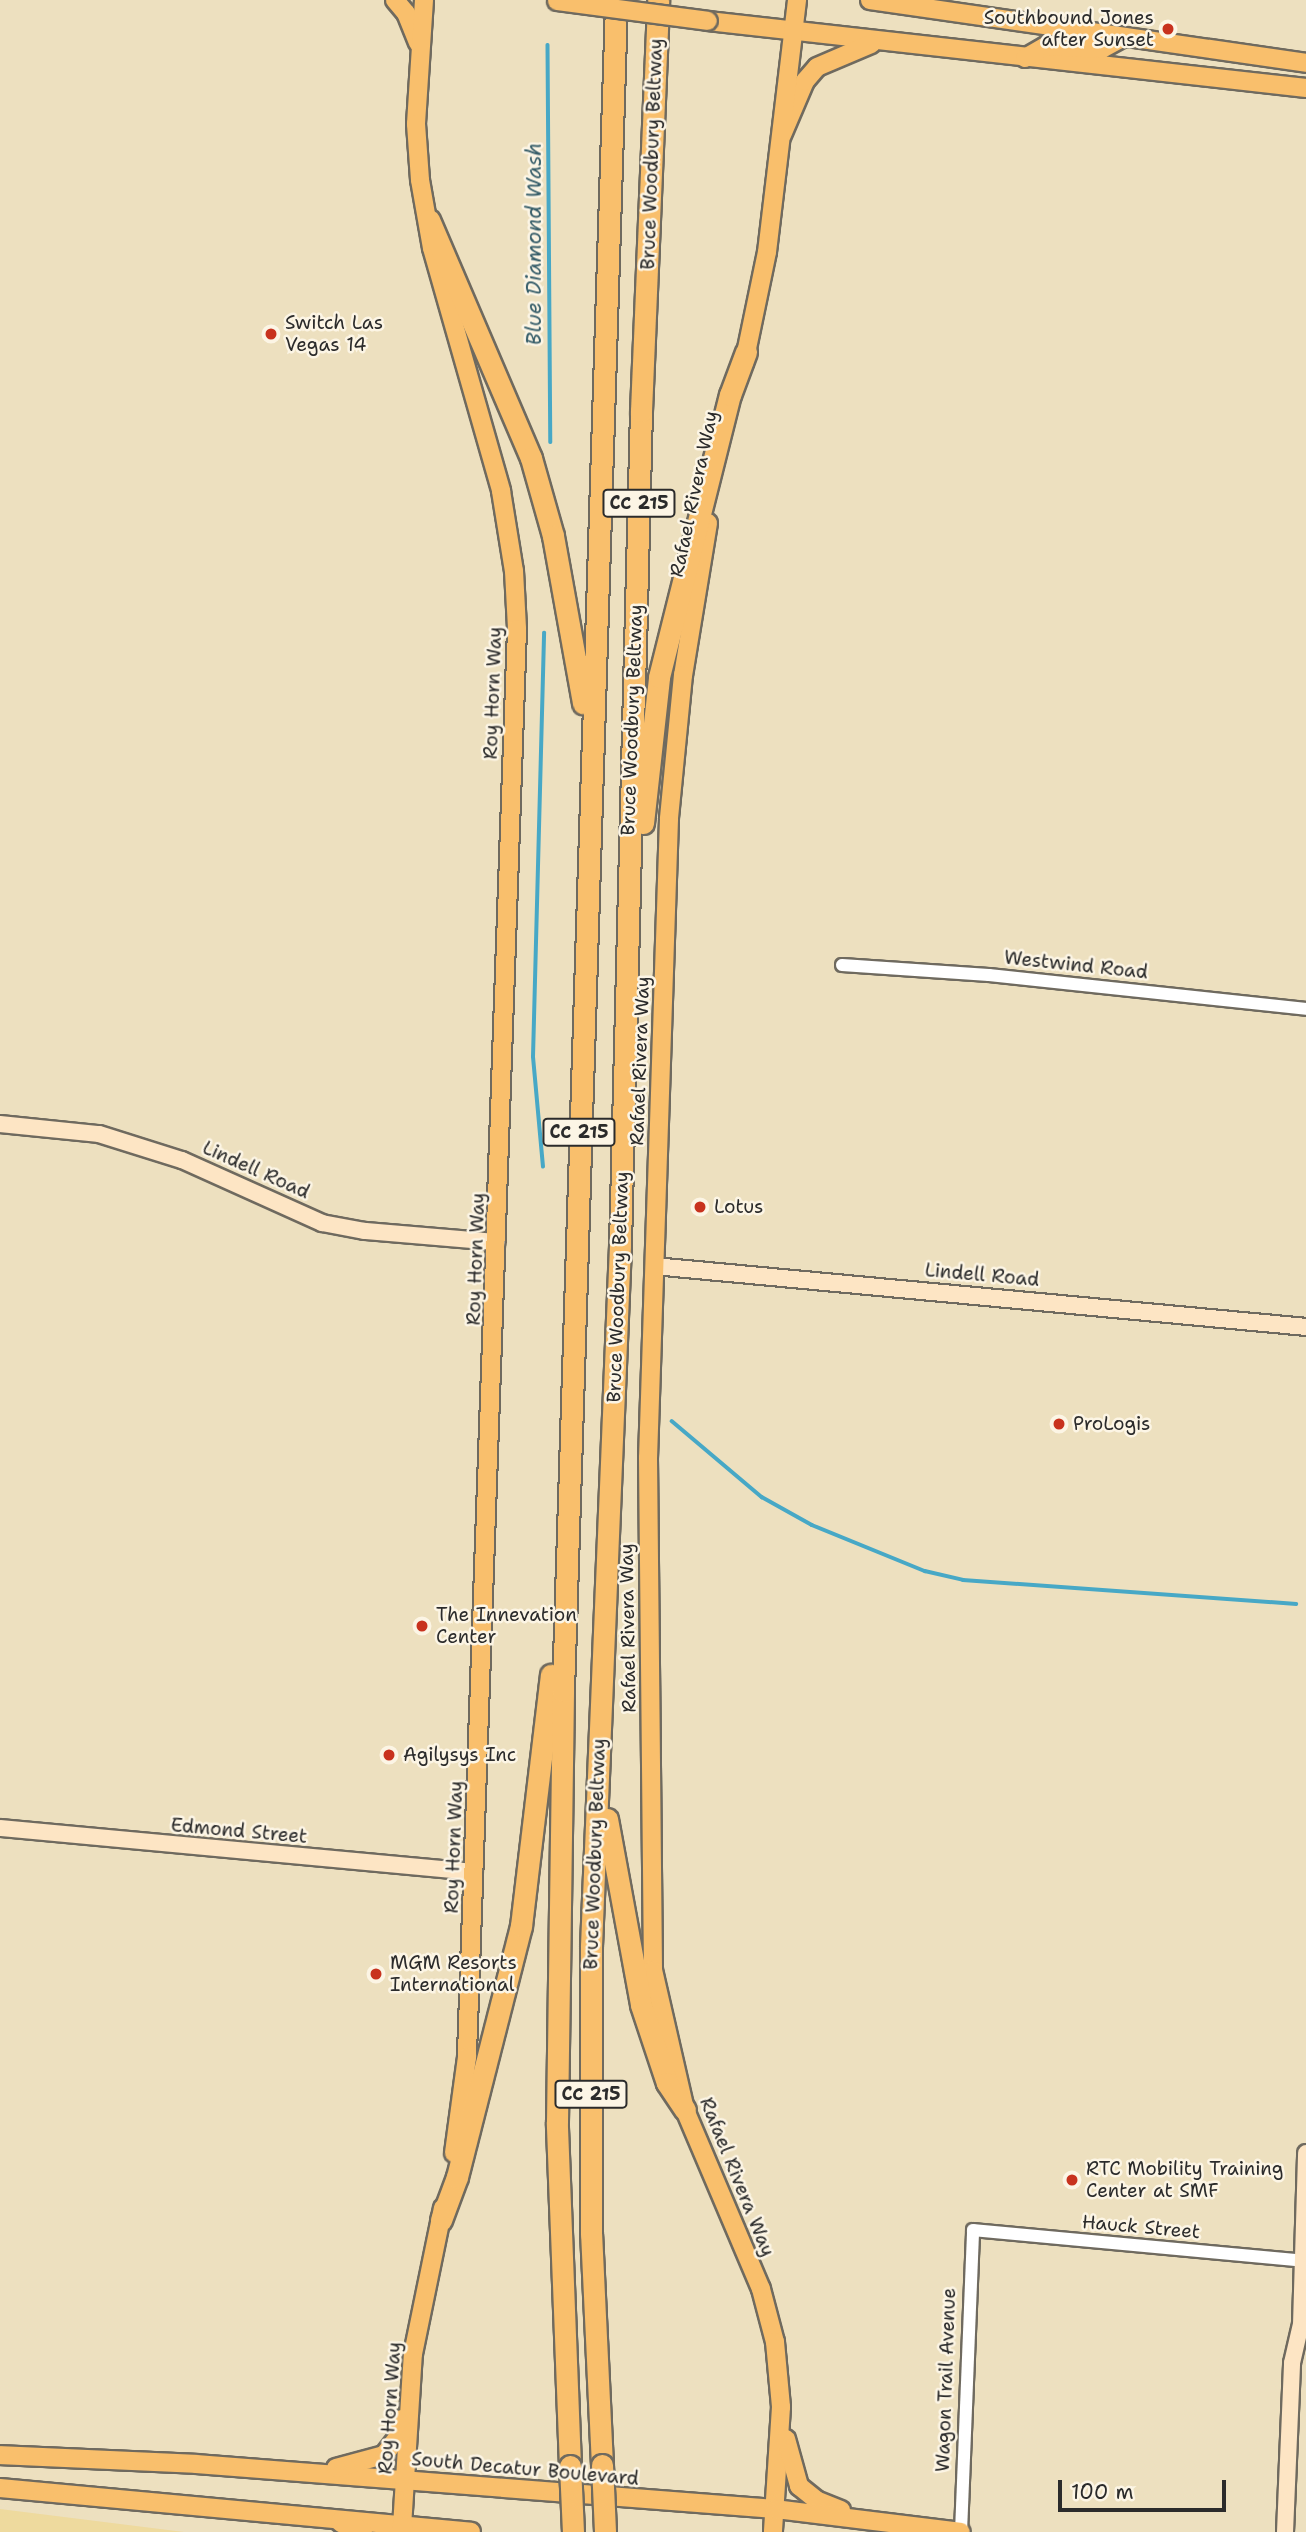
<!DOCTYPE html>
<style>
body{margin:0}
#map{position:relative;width:1306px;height:2532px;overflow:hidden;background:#ede0bf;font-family:"Shantell Sans",sans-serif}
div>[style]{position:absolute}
.sand>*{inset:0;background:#eeda9e}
.stream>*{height:3.5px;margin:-1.75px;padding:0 1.75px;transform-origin:1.75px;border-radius:1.75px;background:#47a8c6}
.roads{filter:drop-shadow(2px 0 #6f6a5f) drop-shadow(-2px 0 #6f6a5f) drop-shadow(0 2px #6f6a5f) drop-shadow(0 -2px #6f6a5f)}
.street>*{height:12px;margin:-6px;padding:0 6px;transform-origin:6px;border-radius:6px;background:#fff}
.secondary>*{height:16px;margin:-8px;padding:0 8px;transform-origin:8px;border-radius:8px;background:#fde5c4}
.primary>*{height:18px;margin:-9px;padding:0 9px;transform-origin:9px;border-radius:9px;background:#f9bf6c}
.highway>*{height:21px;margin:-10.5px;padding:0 10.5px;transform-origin:10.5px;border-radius:10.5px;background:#f9bf6c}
.bridges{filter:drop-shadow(2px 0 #6f6a5f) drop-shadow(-2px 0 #6f6a5f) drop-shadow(0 2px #6f6a5f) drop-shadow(0 -2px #6f6a5f)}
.primary-bridge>*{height:18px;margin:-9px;padding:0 9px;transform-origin:9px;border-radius:9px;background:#f9bf6c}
.highway-bridge>*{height:21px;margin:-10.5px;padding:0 10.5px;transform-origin:10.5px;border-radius:10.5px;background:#f9bf6c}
.dots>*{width:19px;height:19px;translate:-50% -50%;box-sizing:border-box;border:4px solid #fcf5e5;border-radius:50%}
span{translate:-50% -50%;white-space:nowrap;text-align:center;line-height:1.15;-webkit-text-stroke:5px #fcf5e5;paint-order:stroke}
.shield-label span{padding:2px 5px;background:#fcf5e5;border:2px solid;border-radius:5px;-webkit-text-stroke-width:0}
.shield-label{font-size:18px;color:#2b2b2b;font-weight:700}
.poi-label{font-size:19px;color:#2b2b2b}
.right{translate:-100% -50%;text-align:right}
.left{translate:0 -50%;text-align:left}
.street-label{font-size:19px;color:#2b2b2b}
.water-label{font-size:21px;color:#365d69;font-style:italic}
.scale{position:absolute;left:1058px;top:2480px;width:168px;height:32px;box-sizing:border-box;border:4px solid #2b2b2b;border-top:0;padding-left:9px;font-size:21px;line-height:24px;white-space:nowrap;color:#2b2b2b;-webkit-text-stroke:5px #fcf5e5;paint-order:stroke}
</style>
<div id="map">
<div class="sand">
<i style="clip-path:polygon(0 2509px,184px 2532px,0 2532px)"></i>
</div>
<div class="stream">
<i style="left:548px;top:45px;width:397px;rotate:89.6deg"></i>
<i style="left:543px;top:1167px;width:110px;rotate:-95.2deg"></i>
<i style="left:533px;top:1057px;width:424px;rotate:-88.5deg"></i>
<i style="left:672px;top:1421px;width:118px;rotate:40.2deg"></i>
<i style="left:762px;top:1497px;width:57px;rotate:29.2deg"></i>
<i style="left:812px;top:1525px;width:122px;rotate:22.2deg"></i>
<i style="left:925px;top:1571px;width:39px;rotate:13deg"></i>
<i style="left:963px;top:1580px;width:334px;rotate:4.1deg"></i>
</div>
<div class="roads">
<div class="street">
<i style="left:842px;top:965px;width:147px;rotate:3.9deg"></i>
<i style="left:989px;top:975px;width:319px;rotate:6.1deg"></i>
<i style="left:961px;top:2532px;width:302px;rotate:-87.7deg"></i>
<i style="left:973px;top:2230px;width:334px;rotate:5.3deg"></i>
</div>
<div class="secondary">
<i style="left:0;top:1124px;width:100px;rotate:5.8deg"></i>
<i style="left:99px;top:1134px;width:87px;rotate:17.4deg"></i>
<i style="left:182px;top:1160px;width:154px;rotate:24.2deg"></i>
<i style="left:322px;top:1223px;width:44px;rotate:10.5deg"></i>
<i style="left:365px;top:1231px;width:132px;rotate:4.8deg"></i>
<i style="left:654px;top:1266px;width:655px;rotate:5.34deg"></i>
<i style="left:0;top:1828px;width:476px;rotate:5.3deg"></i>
<i style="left:1285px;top:2532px;width:169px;rotate:-87.6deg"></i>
<i style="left:1292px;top:2363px;width:39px;rotate:-77deg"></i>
<i style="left:1301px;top:2325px;width:172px;rotate:-88.3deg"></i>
</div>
<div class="primary">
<i style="left:395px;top:0;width:17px;rotate:50deg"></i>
<i style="left:406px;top:13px;width:32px;rotate:68deg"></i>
<i style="left:424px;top:0;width:124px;rotate:93.7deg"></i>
<i style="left:416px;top:124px;width:56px;rotate:85.9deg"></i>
<i style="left:420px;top:180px;width:69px;rotate:80deg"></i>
<i style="left:432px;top:248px;width:253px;rotate:74.1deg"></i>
<i style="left:501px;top:491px;width:81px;rotate:80.8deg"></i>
<i style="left:514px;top:571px;width:58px;rotate:87deg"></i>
<i style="left:517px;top:629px;width:1429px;rotate:92.01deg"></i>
<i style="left:467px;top:2057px;width:97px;rotate:97.7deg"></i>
<i style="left:870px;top:0;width:441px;rotate:8.2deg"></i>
<i style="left:708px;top:21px;width:602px;rotate:6.39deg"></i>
<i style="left:1025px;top:58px;width:24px;rotate:-30deg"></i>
<i style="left:1046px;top:46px;width:56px;rotate:3.1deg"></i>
<i style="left:1102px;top:49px;width:21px;rotate:-29deg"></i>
<i style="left:782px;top:135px;width:59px;rotate:-66.9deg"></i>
<i style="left:805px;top:81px;width:18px;rotate:-49deg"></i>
<i style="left:817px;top:67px;width:59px;rotate:-23.1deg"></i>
<i style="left:744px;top:363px;width:113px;rotate:-78.3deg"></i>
<i style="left:767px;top:252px;width:254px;rotate:-83.2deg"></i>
<i style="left:708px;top:523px;width:154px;rotate:99.3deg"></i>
<i style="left:683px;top:675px;width:145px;rotate:95.6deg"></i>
<i style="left:669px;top:819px;width:639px;rotate:91.88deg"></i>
<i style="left:648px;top:1458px;width:512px;rotate:89.44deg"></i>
<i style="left:653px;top:1970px;width:144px;rotate:77.1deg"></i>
<i style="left:685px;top:2110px;width:194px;rotate:67deg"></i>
<i style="left:761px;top:2289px;width:55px;rotate:75.2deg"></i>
<i style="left:775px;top:2342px;width:65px;rotate:84.7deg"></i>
<i style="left:781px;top:2407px;width:125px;rotate:93.7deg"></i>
<i style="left:786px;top:2439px;width:49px;rotate:74.5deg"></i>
<i style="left:799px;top:2486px;width:22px;rotate:39deg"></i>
<i style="left:816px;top:2500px;width:27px;rotate:22deg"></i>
<i style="left:0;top:2455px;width:196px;rotate:2.6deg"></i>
<i style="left:196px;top:2464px;width:581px;rotate:4.44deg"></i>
<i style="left:775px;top:2509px;width:187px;rotate:7deg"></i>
<i style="left:336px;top:2468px;width:50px;rotate:-15.2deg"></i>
<i style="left:384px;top:2455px;width:23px;rotate:-52deg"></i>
<i style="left:398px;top:2437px;width:18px;rotate:-81deg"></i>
<i style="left:0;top:2488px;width:473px;rotate:5.3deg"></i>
<i style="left:402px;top:2527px;width:173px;rotate:-86.4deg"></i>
<i style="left:413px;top:2354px;width:149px;rotate:-78.4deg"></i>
</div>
<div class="highway">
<i style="left:429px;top:220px;width:259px;rotate:66.8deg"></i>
<i style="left:531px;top:458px;width:81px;rotate:74.2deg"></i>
<i style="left:553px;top:536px;width:170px;rotate:79.8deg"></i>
<i style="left:643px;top:823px;width:147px;rotate:-83.7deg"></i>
<i style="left:659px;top:677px;width:291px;rotate:-75.9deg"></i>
<i style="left:730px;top:395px;width:46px;rotate:-69.6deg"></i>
<i style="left:607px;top:1819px;width:189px;rotate:79.6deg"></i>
<i style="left:641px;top:2005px;width:82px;rotate:71.6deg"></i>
<i style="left:667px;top:2083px;width:32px;rotate:56deg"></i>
<i style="left:441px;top:2220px;width:46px;rotate:-69.6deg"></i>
<i style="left:457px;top:2177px;width:259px;rotate:-75.7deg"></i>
<i style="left:521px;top:1926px;width:253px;rotate:-83.2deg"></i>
<i style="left:602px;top:2465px;width:231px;rotate:-92.7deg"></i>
<i style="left:591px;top:2234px;width:288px;rotate:-90deg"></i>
<i style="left:591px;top:1946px;width:702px;rotate:-87.63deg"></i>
<i style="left:620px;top:1245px;width:834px;rotate:-88.56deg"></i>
<i style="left:641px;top:411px;width:411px;rotate:-87.6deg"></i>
<i style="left:570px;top:2466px;width:344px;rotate:-92.2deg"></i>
<i style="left:557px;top:2122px;width:431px;rotate:-89.2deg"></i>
<i style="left:563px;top:1691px;width:1692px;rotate:-88.2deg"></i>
<i style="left:341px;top:2521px;width:23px;rotate:29deg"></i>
<i style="left:402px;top:2532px;width:5px;rotate:-90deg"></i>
</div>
</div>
<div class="bridges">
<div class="primary-bridge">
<i style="left:557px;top:1px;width:152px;rotate:7.5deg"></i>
</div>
<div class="highway-bridge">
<i style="left:602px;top:2465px;width:67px;rotate:87.4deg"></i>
<i style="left:570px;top:2466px;width:66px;rotate:87.4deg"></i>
</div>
</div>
<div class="dots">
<i style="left:1168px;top:29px;background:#c8321e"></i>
<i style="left:271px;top:334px;background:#c8321e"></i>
<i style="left:700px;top:1207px;background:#c8321e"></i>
<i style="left:1059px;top:1424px;background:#c8321e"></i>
<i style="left:422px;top:1626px;background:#c8321e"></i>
<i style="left:389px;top:1755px;background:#c8321e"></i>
<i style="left:376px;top:1974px;background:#c8321e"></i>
<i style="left:1072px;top:2180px;background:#c8321e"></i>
</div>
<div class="shield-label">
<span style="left:639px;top:503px">CC 215</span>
<span style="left:579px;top:1132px">CC 215</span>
<span style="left:591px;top:2094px">CC 215</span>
</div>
<div class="poi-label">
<span class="right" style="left:1154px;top:29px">Southbound Jones<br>after Sunset</span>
<span class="left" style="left:285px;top:334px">Switch Las<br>Vegas 14</span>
<span class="left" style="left:714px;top:1207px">Lotus</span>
<span class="left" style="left:1073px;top:1424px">ProLogis</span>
<span class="left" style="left:436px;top:1626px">The Innevation<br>Center</span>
<span class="left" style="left:403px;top:1755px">Agilysys Inc</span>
<span class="left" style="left:390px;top:1974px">MGM Resorts<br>International</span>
<span class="left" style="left:1086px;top:2180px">RTC Mobility Training<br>Center at SMF</span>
</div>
<div class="street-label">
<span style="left:652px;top:154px;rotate:-88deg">Bruce Woodbury Beltway</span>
<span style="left:694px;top:494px;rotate:-78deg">Rafael Rivera Way</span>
<span style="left:493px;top:693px;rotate:-88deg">Roy Horn Way</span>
<span style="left:632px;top:720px;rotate:-88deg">Bruce Woodbury Beltway</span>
<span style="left:1076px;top:965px;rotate:6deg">Westwind Road</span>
<span style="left:640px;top:1061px;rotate:-88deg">Rafael Rivera Way</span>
<span style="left:256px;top:1170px;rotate:24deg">Lindell Road</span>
<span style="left:476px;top:1259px;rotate:-88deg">Roy Horn Way</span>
<span style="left:982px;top:1275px;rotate:5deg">Lindell Road</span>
<span style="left:618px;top:1287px;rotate:-88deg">Bruce Woodbury Beltway</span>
<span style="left:628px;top:1628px;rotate:-91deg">Rafael Rivera Way</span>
<span style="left:239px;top:1831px;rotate:5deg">Edmond Street</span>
<span style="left:454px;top:1847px;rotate:-88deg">Roy Horn Way</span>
<span style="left:595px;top:1854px;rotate:-88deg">Bruce Woodbury Beltway</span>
<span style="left:737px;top:2177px;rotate:68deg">Rafael Rivera Way</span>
<span style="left:1141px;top:2227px;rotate:5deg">Hauck Street</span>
<span style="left:946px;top:2380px;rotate:-88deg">Wagon Trail Avenue</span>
<span style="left:390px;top:2408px;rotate:-86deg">Roy Horn Way</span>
<span style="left:525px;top:2469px;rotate:5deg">South Decatur Boulevard</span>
</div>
<div class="water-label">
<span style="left:534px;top:244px;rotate:-90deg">Blue Diamond Wash</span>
</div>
<div class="scale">100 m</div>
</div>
